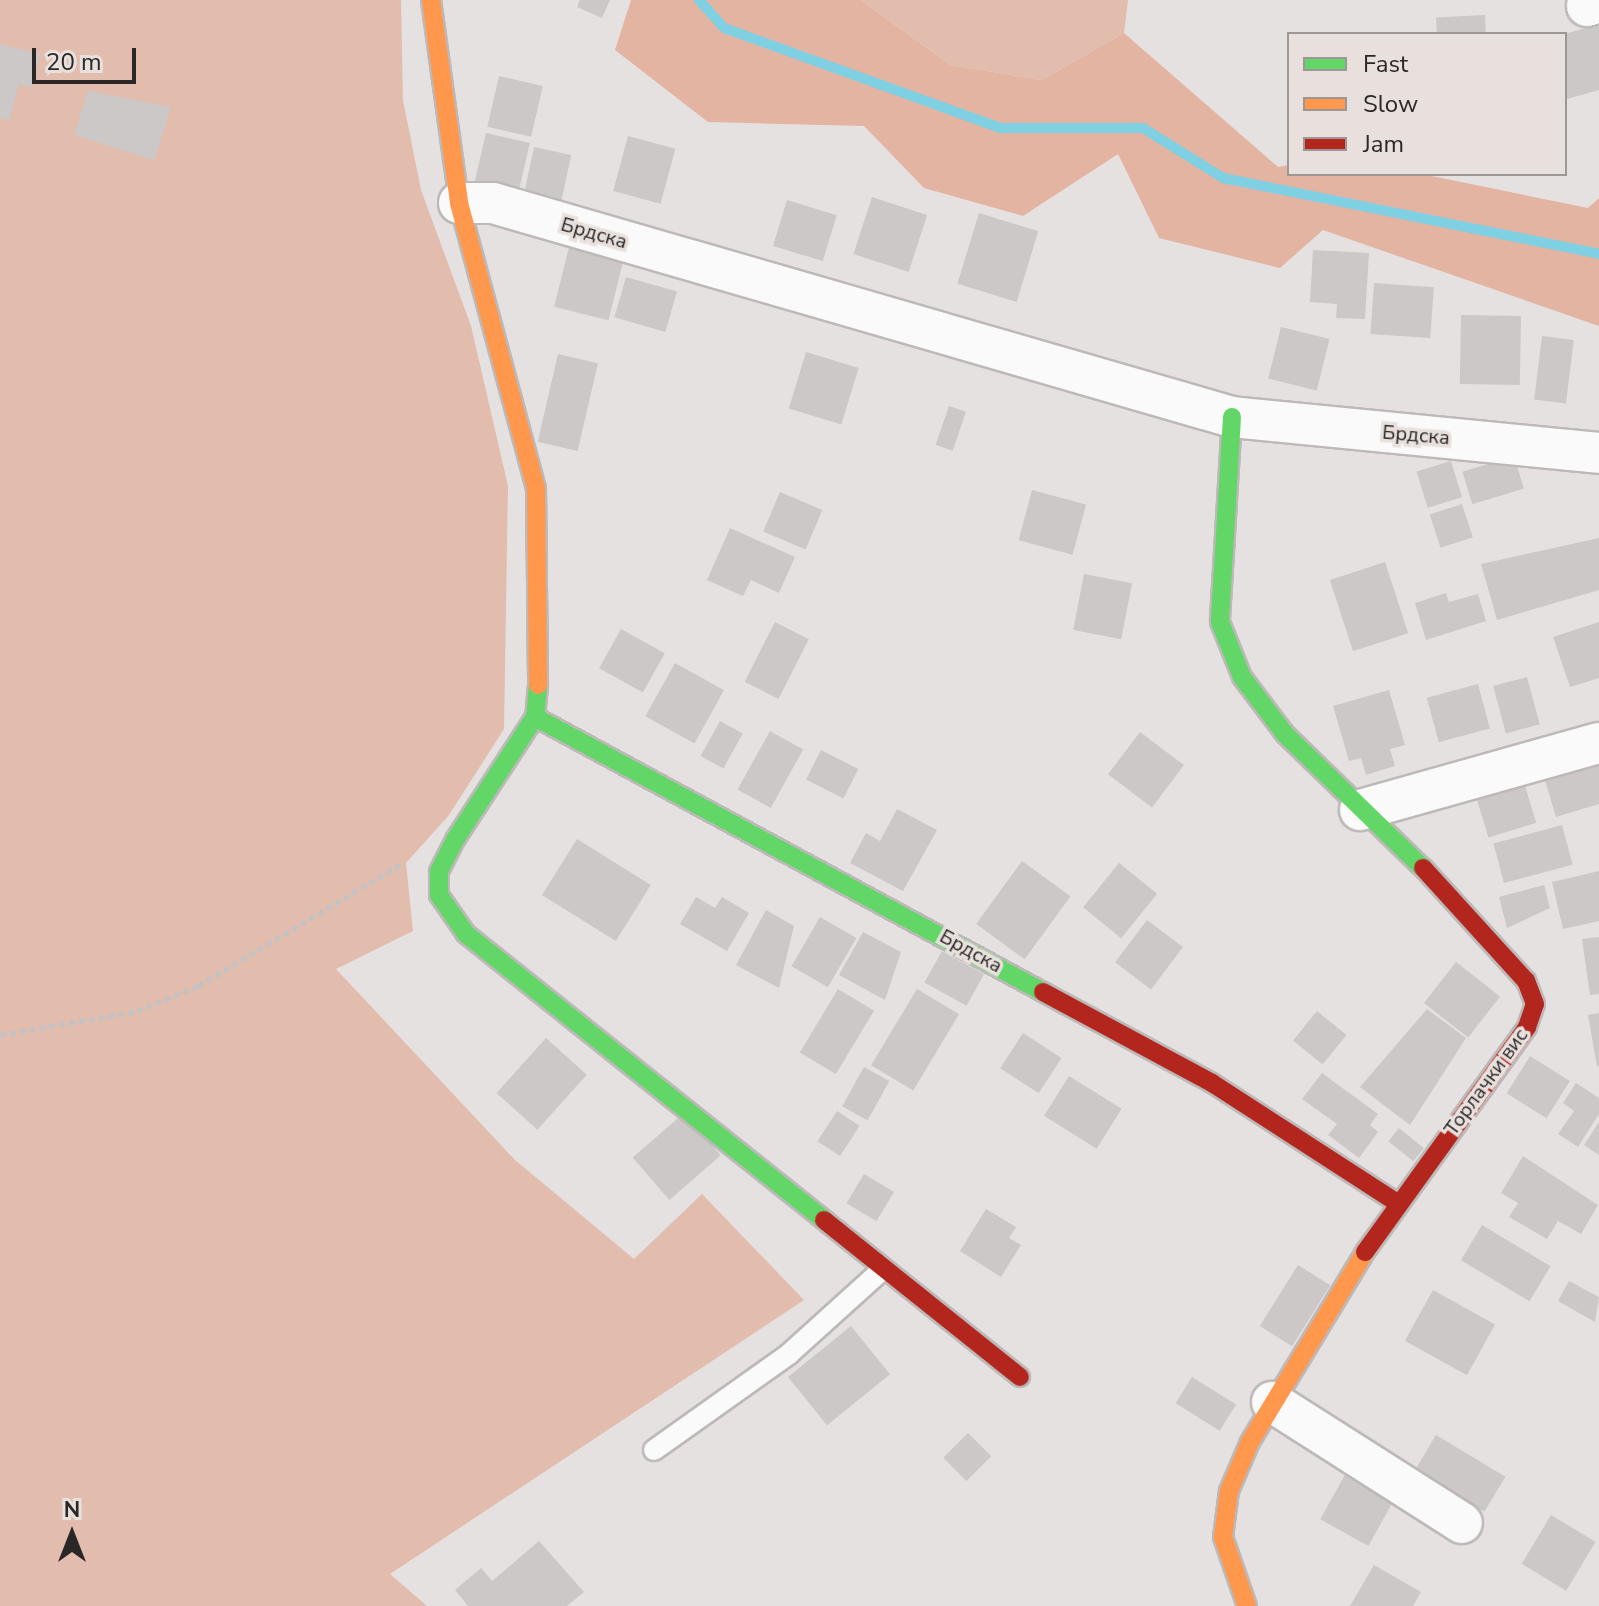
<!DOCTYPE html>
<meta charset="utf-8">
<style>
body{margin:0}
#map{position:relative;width:1599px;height:1606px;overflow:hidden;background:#e5e1e0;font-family:"Nunito Sans",sans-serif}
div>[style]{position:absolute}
.green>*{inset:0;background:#e2bcad}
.forest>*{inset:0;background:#e4b4a2}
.stream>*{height:10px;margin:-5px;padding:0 5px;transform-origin:5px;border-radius:5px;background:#7ed0e2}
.building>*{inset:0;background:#cbc8c7;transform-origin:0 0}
.path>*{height:5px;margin-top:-2.5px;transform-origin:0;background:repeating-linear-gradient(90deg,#c4c2c2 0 6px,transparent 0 10px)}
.roads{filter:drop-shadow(2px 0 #bcb9b8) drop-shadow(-2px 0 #bcb9b8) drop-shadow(0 2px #bcb9b8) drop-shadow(0 -2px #bcb9b8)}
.lane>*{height:20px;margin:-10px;padding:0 10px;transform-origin:10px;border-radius:10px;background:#fbfafa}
.street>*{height:40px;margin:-20px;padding:0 20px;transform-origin:20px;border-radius:20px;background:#fbfafa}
.fast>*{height:18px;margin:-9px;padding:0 9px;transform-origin:9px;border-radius:9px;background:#63d668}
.slow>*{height:18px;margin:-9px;padding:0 9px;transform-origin:9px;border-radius:9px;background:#ff974d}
.jam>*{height:18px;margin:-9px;padding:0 9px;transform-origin:9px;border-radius:9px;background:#b3261e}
span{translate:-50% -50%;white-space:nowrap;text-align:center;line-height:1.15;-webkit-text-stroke:7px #e8e0dd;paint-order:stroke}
.street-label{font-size:20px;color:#2a2726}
.legend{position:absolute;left:1287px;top:32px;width:280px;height:144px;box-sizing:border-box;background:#e8e0dd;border:2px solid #9c9694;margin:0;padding:10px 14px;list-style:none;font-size:24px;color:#2a2726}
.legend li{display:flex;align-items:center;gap:16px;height:40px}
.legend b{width:40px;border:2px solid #9c9694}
.north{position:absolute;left:32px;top:1494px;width:80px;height:80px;-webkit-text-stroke:6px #e8e0dd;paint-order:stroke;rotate:0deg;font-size:22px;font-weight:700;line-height:32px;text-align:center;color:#2a2726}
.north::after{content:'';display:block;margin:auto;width:28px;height:36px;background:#2a2726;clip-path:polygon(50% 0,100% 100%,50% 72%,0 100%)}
.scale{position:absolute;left:32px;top:48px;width:104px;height:36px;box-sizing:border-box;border:4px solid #2a2726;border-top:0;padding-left:10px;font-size:24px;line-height:28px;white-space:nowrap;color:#2a2726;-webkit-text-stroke:6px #e8e0dd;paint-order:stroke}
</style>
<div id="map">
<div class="green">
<i style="clip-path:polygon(0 0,401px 0,403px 100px,421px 190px,471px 326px,508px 486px,504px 729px,449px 815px,406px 863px,413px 931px,336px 969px,515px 1160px,634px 1259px,702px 1194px,804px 1300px,390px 1574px,427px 1606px,0 1606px)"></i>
<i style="clip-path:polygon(861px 0,1128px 0,1124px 33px,1042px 80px,950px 65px)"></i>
</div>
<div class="forest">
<i style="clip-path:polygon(631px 0,861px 0,950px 65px,1042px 80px,1124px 33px,1278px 167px,1289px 165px,1289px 174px,1422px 174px,1588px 208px,1599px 198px,1599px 326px,1323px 230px,1280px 268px,1159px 238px,1118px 154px,1023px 216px,924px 188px,864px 126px,708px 122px,615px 50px)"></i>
</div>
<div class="stream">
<i style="left:699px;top:0;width:38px;rotate:48deg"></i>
<i style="left:724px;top:28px;width:294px;rotate:19.9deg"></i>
<i style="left:1000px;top:128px;width:143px"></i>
<i style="left:1143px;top:128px;width:94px;rotate:32deg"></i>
<i style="left:1223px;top:178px;width:384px;rotate:11.4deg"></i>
</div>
<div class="building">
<i style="clip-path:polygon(580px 0,610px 0,602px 18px,577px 7px)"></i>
<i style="left:1485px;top:15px;width:19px;height:49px;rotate:87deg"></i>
<i style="clip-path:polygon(1599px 24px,1599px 90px,1567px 99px,1565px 34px)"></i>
<i style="clip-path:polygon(0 44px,40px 54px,31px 88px,19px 84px,9px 121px,0 118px)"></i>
<i style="left:499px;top:76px;width:45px;height:52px;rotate:13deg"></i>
<i style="clip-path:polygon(88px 91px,171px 107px,154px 160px,74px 135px)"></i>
<i style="left:486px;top:133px;width:45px;height:54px;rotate:13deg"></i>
<i style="left:628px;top:136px;width:49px;height:57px;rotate:15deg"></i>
<i style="left:534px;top:147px;width:38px;height:51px;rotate:12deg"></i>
<i style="left:872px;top:197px;width:58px;height:60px;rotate:18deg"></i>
<i style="left:787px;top:200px;width:52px;height:48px;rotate:17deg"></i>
<i style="left:979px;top:213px;width:62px;height:74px;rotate:17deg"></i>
<i style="left:572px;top:235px;width:56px;height:74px;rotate:14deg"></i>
<i style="clip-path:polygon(1313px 250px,1369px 253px,1365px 319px,1336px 318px,1337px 304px,1310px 302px)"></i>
<i style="left:626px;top:277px;width:53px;height:42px;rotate:16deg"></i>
<i style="left:1374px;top:283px;width:60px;height:51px;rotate:4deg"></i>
<i style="left:1461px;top:315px;width:60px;height:69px;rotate:1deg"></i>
<i style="left:1281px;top:327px;width:50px;height:53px;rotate:14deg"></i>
<i style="left:1542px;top:336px;width:32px;height:64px;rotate:7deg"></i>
<i style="left:806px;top:352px;width:55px;height:59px;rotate:17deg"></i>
<i style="left:558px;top:354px;width:41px;height:90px;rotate:13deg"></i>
<i style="left:949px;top:406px;width:18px;height:41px;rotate:19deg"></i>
<i style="left:1514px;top:456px;width:34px;height:54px;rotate:73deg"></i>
<i style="left:1451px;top:461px;width:38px;height:36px;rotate:73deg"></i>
<i style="left:1032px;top:490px;width:56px;height:52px;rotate:15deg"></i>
<i style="left:780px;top:492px;width:46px;height:43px;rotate:23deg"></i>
<i style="left:1462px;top:504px;width:35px;height:34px;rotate:72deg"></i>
<i style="clip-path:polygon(730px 528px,795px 557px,779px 593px,751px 580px,743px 596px,707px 580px)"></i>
<i style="clip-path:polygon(1599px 538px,1599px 590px,1497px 620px,1481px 564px)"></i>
<i style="left:1385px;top:562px;width:75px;height:58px;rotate:72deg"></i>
<i style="left:1084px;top:574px;width:49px;height:57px;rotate:11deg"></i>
<i style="clip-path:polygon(1446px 593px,1449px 602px,1478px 594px,1486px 621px,1426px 640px,1415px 603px)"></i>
<i style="left:775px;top:622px;width:38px;height:67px;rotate:27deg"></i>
<i style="clip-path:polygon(1599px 622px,1599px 678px,1570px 687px,1553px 637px)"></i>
<i style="left:621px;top:629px;width:50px;height:45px;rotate:29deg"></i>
<i style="left:675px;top:663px;width:56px;height:61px;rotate:29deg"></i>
<i style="left:1527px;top:677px;width:49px;height:35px;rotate:75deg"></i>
<i style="left:1478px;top:684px;width:46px;height:53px;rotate:75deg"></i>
<i style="clip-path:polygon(1389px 690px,1405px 745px,1390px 749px,1395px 766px,1366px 775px,1361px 758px,1349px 761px,1333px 706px)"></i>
<i style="left:720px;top:721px;width:26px;height:40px;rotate:29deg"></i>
<i style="left:770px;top:731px;width:38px;height:67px;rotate:29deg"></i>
<i style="left:1140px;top:732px;width:55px;height:53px;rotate:37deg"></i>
<i style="left:821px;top:750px;width:42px;height:33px;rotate:27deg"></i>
<i style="clip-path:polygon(1599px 761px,1599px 804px,1556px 817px,1544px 777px)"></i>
<i style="left:1522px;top:776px;width:49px;height:50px;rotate:73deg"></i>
<i style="clip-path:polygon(897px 809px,937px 830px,903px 891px,850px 863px,866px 833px,880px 841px)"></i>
<i style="left:1562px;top:825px;width:41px;height:71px;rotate:75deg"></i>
<i style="left:577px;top:839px;width:87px;height:66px;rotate:32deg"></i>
<i style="left:1022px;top:861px;width:60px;height:78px;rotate:36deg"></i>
<i style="left:1119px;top:863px;width:49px;height:57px;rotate:39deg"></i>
<i style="clip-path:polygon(1599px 871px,1599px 921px,1563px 929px,1552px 882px)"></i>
<i style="clip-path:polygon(1544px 885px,1550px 908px,1507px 928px,1499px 897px)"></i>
<i style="clip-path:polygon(696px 897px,715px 908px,722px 897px,749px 913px,727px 951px,680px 924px)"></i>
<i style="clip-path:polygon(766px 910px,794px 926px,779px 988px,736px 965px)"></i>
<i style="left:820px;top:917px;width:42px;height:57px;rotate:30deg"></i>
<i style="left:1147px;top:920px;width:45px;height:53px;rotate:37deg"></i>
<i style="clip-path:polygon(863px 932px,901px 952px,885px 1000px,839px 975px)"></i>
<i style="clip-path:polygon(1599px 937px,1599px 994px,1590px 995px,1582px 939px)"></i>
<i style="left:942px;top:951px;width:48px;height:36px;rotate:29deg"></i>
<i style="left:1456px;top:962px;width:56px;height:52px;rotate:38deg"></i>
<i style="left:838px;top:989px;width:42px;height:74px;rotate:31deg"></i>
<i style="left:917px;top:989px;width:49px;height:89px;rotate:31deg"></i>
<i style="clip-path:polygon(1427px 1009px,1466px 1038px,1410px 1125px,1360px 1087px)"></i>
<i style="left:1317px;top:1011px;width:38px;height:38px;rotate:39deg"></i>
<i style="clip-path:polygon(1599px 1013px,1599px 1066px,1597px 1066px,1588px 1015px)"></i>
<i style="left:1023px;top:1033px;width:46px;height:42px;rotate:33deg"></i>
<i style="left:546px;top:1038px;width:55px;height:74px;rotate:42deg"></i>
<i style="left:1530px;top:1056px;width:47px;height:44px;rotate:32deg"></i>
<i style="left:864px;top:1067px;width:29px;height:45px;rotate:29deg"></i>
<i style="clip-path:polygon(1322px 1073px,1378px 1114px,1370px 1125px,1378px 1132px,1359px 1158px,1328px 1135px,1337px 1124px,1302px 1099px)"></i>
<i style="left:1069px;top:1076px;width:62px;height:47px;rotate:32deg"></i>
<i style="clip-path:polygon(1576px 1083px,1599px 1098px,1599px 1114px,1578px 1147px,1558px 1134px,1574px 1111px,1563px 1103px)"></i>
<i style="left:837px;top:1111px;width:27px;height:36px;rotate:33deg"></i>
<i style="left:684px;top:1113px;width:56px;height:68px;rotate:49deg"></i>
<i style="clip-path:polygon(1599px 1122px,1599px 1155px,1584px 1145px)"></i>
<i style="left:1399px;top:1128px;width:32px;height:17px;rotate:39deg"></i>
<i style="clip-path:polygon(1523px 1156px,1598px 1205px,1581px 1234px,1558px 1221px,1547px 1239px,1509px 1217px,1518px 1203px,1501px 1193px)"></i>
<i style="left:864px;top:1174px;width:35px;height:34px;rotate:31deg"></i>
<i style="clip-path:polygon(986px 1209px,1016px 1227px,1009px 1238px,1021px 1245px,1001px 1277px,960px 1251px)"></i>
<i style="left:1482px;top:1225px;width:80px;height:41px;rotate:31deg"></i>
<i style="left:1298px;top:1265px;width:38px;height:72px;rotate:32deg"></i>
<i style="clip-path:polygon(1569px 1281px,1599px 1297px,1595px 1322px,1558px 1301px)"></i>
<i style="left:1433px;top:1290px;width:71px;height:58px;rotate:29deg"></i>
<i style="left:851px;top:1326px;width:62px;height:81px;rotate:51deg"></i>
<i style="left:1192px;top:1377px;width:52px;height:31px;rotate:32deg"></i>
<i style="left:968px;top:1433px;width:33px;height:35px;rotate:45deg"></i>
<i style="left:1436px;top:1435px;width:81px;height:41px;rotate:31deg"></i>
<i style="left:1346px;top:1473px;width:55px;height:53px;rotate:29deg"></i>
<i style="left:1551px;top:1515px;width:52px;height:57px;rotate:31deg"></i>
<i style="clip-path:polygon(539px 1541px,584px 1592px,567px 1606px,468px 1606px,455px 1590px,481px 1568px,492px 1581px)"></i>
<i style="clip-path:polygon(1374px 1565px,1421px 1592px,1413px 1606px,1350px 1606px)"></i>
</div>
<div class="path">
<i style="left:0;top:1035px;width:139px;rotate:-9.9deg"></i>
<i style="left:137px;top:1011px;width:66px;rotate:-22.3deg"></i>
<i style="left:198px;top:986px;width:237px;rotate:-31deg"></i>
</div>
<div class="roads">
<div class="lane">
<i style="left:654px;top:1450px;width:166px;rotate:-35.4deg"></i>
<i style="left:789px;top:1354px;width:125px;rotate:-42.1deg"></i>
</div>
<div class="street">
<i style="left:1587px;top:6px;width:13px;rotate:-18deg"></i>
<i style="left:459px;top:203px;width:34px"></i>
<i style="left:493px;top:203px;width:769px;rotate:16.15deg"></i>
<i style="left:1232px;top:417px;width:369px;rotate:5.6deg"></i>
<i style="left:1360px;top:810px;width:248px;rotate:-15.7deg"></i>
<i style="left:1272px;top:1402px;width:225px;rotate:32.5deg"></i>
</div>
<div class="fast">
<i style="left:1232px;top:417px;width:205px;rotate:93.4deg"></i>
<i style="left:1220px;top:622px;width:59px;rotate:68.2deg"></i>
<i style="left:1242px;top:677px;width:71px;rotate:53deg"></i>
<i style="left:1285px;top:734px;width:192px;rotate:44.2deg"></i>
<i style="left:538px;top:685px;width:32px;rotate:95deg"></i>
<i style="left:535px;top:717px;width:145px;rotate:123.1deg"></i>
<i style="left:456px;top:838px;width:38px;rotate:117deg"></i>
<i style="left:439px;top:872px;width:23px;rotate:90deg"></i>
<i style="left:439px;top:895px;width:47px;rotate:55.3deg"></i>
<i style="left:466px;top:934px;width:458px;rotate:38.6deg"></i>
<i style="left:535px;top:717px;width:578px;rotate:28.43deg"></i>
</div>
<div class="slow">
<i style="left:431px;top:0;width:205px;rotate:82.1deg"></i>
<i style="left:459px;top:203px;width:295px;rotate:74.9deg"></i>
<i style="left:536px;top:488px;width:197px;rotate:89.4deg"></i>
<i style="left:1247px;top:1606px;width:73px;rotate:-109.2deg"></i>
<i style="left:1223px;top:1537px;width:46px;rotate:-82.6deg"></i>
<i style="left:1229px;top:1491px;width:53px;rotate:-66.8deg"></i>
<i style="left:1250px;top:1442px;width:222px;rotate:-58.8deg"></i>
</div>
<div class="jam">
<i style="left:1043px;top:992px;width:192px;rotate:28.3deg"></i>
<i style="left:1212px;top:1083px;width:219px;rotate:32.9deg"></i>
<i style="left:824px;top:1220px;width:251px;rotate:38.7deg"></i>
<i style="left:1365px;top:1252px;width:277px;rotate:-54.2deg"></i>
<i style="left:1527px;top:1027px;width:24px;rotate:-71deg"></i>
<i style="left:1535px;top:1004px;width:25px;rotate:-111deg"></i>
<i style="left:1526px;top:981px;width:153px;rotate:-132.3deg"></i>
</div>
</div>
<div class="street-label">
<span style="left:594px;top:233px;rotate:16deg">Брдска</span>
<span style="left:1416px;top:435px;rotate:5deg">Брдска</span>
<span style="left:971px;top:951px;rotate:29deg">Брдска</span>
<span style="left:1486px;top:1082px;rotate:-54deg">Торлачки вис</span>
</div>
<ul class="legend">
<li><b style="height:10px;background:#63d668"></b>Fast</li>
<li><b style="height:10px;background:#ff974d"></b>Slow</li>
<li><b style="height:10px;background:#b3261e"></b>Jam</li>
</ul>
<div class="north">N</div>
<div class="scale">20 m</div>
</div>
